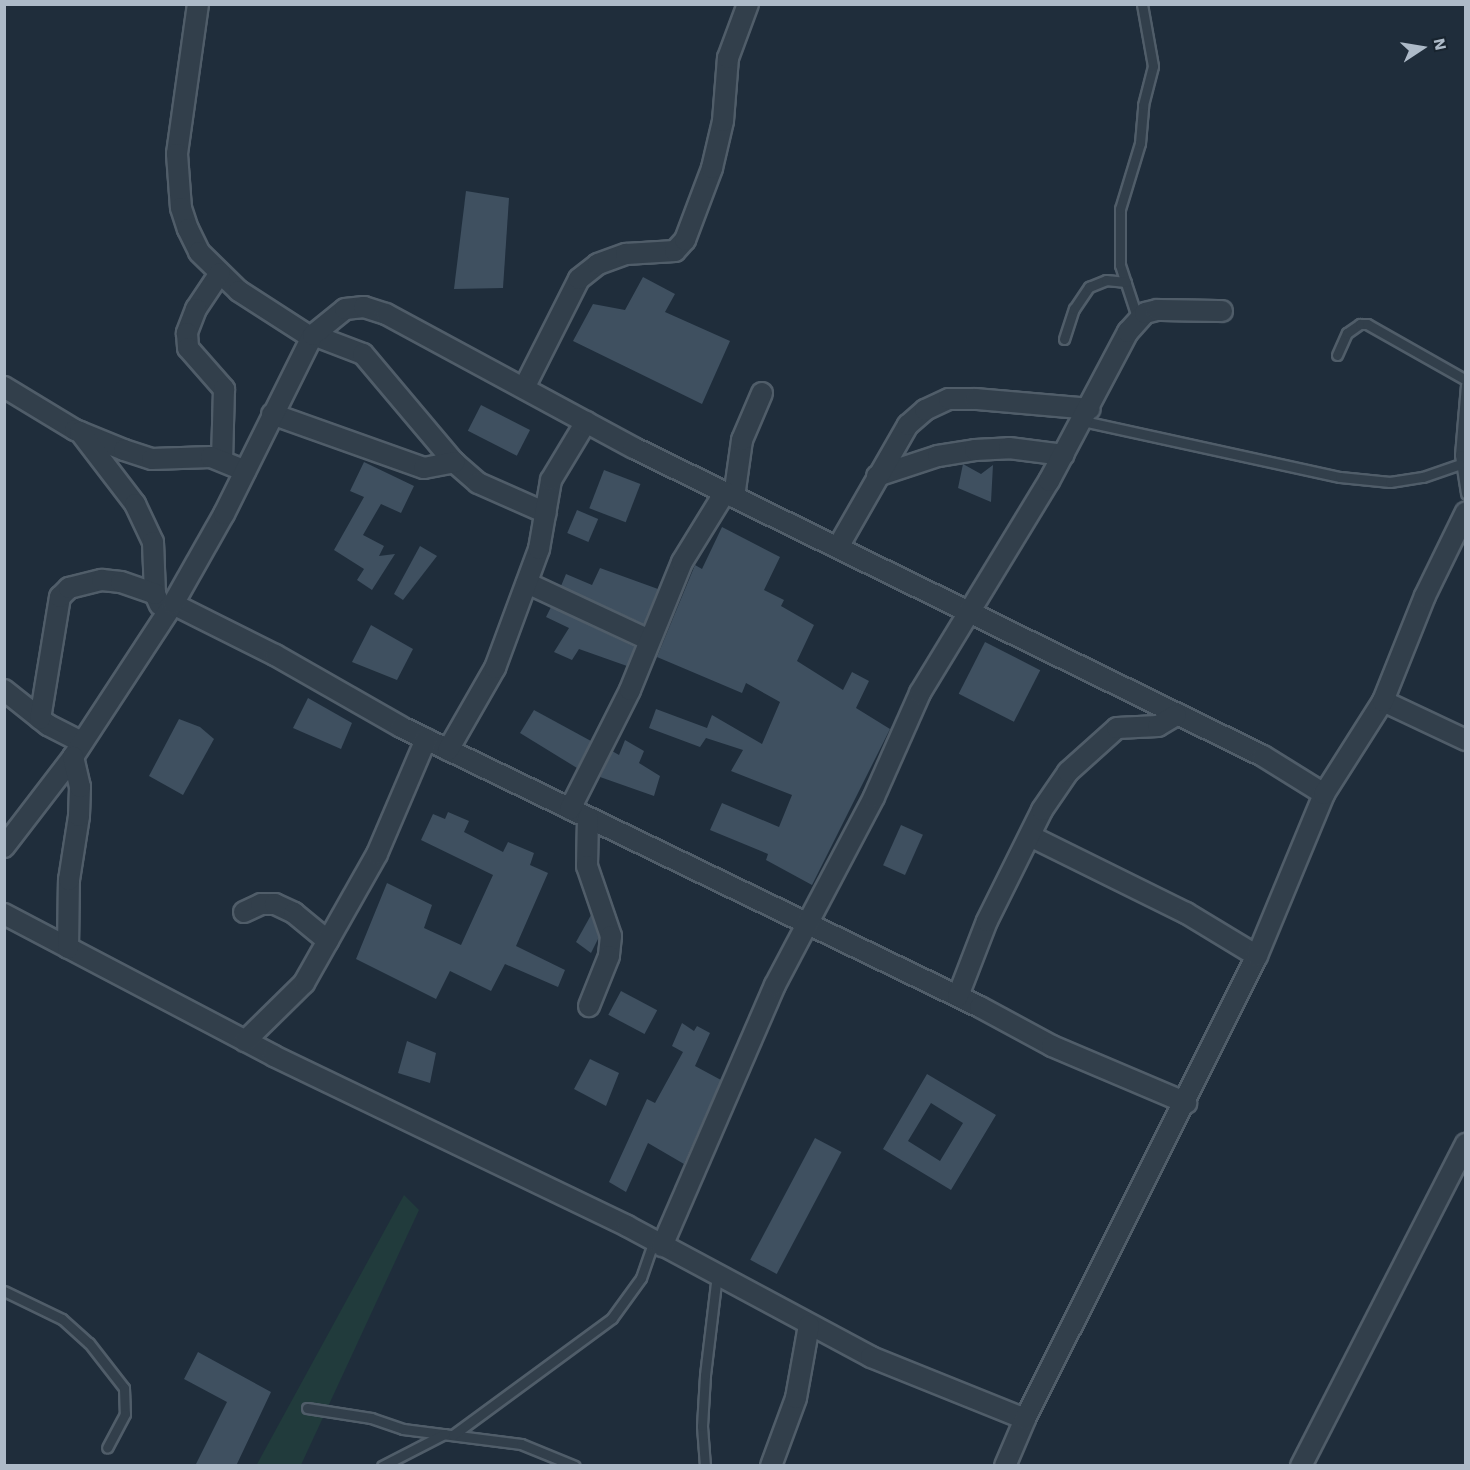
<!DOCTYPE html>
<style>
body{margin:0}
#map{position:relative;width:1470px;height:1470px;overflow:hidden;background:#1f2d3b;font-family:"Work Sans",sans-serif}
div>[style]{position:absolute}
.green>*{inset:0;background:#213b3c}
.building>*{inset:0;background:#3f5060;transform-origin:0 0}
.roads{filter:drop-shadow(2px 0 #505d69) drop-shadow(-2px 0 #505d69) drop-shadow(0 2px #505d69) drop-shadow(0 -2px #505d69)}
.lane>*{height:9px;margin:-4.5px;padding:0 4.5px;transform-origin:4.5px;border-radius:4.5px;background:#323f4b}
.street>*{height:20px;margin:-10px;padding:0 10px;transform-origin:10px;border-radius:10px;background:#323f4b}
span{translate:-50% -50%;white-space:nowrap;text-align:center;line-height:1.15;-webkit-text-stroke:4.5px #18242f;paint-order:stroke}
.frame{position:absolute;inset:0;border:6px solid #adbac8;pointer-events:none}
.north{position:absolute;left:1392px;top:18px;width:60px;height:60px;-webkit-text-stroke:4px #18242f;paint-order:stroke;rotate:78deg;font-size:16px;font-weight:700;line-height:24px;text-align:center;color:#adbac8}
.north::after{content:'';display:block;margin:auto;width:21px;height:27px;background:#adbac8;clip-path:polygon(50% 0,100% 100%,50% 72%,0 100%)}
</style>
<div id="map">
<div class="green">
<i style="clip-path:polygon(404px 1195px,419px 1210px,301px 1465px,256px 1466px)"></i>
</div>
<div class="building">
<i style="clip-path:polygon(466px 191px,509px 198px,503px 288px,454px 289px)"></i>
<i style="clip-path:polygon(643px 277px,675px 294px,665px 312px,730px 341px,702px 404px,573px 341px,593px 304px,625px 310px)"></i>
<i style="left:481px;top:405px;width:55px;height:29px;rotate:27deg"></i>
<i style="clip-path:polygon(364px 462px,414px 486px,401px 513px,381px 504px,363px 535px,384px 546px,379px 556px,395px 554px,372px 590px,357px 580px,364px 569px,334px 550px,364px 497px,350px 491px)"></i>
<i style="clip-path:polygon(963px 464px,981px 474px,993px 465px,991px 502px,958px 488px)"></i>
<i style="left:604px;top:470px;width:39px;height:41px;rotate:21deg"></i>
<i style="left:577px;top:510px;width:23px;height:25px;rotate:23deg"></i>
<i style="clip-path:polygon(722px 527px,780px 557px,764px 590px,784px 600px,781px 606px,814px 625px,797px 661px,843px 690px,852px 672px,869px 681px,856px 708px,890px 729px,812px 885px,766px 860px,768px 854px,710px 830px,722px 803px,779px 827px,792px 795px,731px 771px,743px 750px,706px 738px,700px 747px,649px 728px,656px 709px,707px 728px,712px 715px,762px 744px,780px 702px,746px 683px,742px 693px,657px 657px,695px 565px,702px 569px)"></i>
<i style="clip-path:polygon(420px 546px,437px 556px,403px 600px,394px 594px)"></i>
<i style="clip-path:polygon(600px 568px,658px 589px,644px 624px,561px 586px,566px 574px,592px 585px)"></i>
<i style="clip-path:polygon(551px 607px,635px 647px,627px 666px,579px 649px,572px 660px,554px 652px,569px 628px,546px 617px)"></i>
<i style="clip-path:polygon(371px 625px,413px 649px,397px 680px,352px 662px)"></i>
<i style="left:985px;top:642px;width:62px;height:58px;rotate:27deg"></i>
<i style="clip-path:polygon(308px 698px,352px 723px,341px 749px,293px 728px)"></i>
<i style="clip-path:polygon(534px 710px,591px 741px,577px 768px,520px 733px)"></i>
<i style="clip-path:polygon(179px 719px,200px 727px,214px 739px,183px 795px,149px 776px)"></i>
<i style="clip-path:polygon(625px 740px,644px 751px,639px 763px,660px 776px,654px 796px,600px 777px,612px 751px,619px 755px)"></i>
<i style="clip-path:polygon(448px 812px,469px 821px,464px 832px,503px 852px,508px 842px,534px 853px,530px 865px,548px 873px,516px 946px,565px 970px,558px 987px,505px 964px,491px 991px,450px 971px,436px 999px,356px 959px,387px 883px,432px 905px,424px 928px,461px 945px,493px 875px,421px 840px,433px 814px,445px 819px)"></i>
<i style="left:901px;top:825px;width:24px;height:44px;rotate:24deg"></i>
<i style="clip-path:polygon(591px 915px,599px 937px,591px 953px,576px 942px)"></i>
<i style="left:621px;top:991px;width:41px;height:27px;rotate:28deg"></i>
<i style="clip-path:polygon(682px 1023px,694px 1031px,697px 1026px,710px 1033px,695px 1066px,721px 1080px,684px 1164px,648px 1143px,626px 1192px,609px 1182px,647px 1099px,655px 1103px,683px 1052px,672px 1046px)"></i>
<i style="clip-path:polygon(407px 1041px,436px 1053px,430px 1083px,398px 1073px)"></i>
<i style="clip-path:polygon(590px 1059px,619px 1073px,606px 1106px,574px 1089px)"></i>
<i style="clip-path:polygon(evenodd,927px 1074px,996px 1115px,951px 1190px,883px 1149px,927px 1074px,931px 1103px,963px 1123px,940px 1161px,908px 1141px,931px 1103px)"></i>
<i style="left:815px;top:1138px;width:30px;height:138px;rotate:28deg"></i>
<i style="clip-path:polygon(198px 1352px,271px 1392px,236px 1466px,195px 1466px,227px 1402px,184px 1379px)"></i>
</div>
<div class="roads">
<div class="lane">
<i style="left:1138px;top:320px;width:58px;rotate:-108.1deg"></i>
<i style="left:1120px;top:265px;width:56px;rotate:-90deg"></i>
<i style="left:1120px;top:209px;width:69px;rotate:-73.1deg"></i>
<i style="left:1140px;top:143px;width:38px;rotate:-85deg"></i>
<i style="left:1143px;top:105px;width:40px;rotate:-75.6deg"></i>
<i style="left:1153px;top:66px;width:63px;rotate:-100.1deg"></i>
<i style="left:1064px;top:339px;width:32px;rotate:-72deg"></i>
<i style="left:1074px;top:309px;width:27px;rotate:-56deg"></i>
<i style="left:1089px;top:287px;width:18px;rotate:-22deg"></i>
<i style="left:1106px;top:280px;width:20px;rotate:6deg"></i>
<i style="left:1337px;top:355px;width:24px;rotate:-66deg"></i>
<i style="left:1347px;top:333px;width:16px;rotate:-35deg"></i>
<i style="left:1360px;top:324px;width:7px"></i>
<i style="left:1367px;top:324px;width:114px;rotate:29.5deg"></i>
<i style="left:1466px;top:385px;width:70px;rotate:94.9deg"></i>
<i style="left:1460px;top:455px;width:39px;rotate:81deg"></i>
<i style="left:1083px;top:421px;width:263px;rotate:12.3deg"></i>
<i style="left:1340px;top:477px;width:50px;rotate:5.7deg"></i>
<i style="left:1390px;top:482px;width:33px;rotate:-9deg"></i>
<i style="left:1423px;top:477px;width:39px;rotate:-19deg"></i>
<i style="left:4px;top:1291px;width:64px;rotate:25.8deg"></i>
<i style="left:62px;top:1319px;width:36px;rotate:42deg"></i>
<i style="left:89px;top:1343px;width:57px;rotate:52.1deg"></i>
<i style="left:124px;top:1388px;width:26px;rotate:88deg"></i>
<i style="left:125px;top:1414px;width:38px;rotate:118deg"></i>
<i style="left:307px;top:1408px;width:65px;rotate:8.9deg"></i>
<i style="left:371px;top:1418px;width:34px;rotate:19deg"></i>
<i style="left:403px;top:1429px;width:119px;rotate:7.2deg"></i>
<i style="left:521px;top:1444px;width:58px;rotate:22.2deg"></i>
<i style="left:453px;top:1435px;width:197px;rotate:-36.3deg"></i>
<i style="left:612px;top:1318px;width:49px;rotate:-54.1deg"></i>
<i style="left:641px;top:1278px;width:39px;rotate:-71deg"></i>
<i style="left:382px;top:1466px;width:70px;rotate:-27.3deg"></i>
<i style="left:705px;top:1466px;width:40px;rotate:-94.3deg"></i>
<i style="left:702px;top:1426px;width:51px;rotate:-86.6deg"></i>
<i style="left:705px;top:1375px;width:101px;rotate:-83.2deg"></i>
</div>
<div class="street">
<i style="left:198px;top:4px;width:151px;rotate:98deg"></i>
<i style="left:177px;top:154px;width:54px;rotate:85.8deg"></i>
<i style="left:181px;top:208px;width:22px;rotate:72deg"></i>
<i style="left:188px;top:229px;width:25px;rotate:64deg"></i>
<i style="left:199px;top:252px;width:56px;rotate:44.3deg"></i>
<i style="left:239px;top:291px;width:87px;rotate:32.8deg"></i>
<i style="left:220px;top:273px;width:43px;rotate:123.7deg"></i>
<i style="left:196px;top:309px;width:26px;rotate:111deg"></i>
<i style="left:187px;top:333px;width:15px;rotate:86deg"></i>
<i style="left:188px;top:348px;width:55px;rotate:48.7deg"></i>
<i style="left:224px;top:389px;width:71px;rotate:91.6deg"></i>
<i style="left:313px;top:335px;width:53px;rotate:20.8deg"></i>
<i style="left:363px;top:354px;width:141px;rotate:49.9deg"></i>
<i style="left:454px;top:462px;width:32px;rotate:41deg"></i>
<i style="left:478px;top:483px;width:74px;rotate:23.8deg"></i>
<i style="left:4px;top:387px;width:83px;rotate:31.2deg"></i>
<i style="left:75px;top:430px;width:53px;rotate:22.2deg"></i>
<i style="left:124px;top:450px;width:29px;rotate:18deg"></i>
<i style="left:152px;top:459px;width:59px;rotate:-1.9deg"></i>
<i style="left:211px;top:457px;width:37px;rotate:22deg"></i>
<i style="left:524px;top:388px;width:122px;rotate:-63.2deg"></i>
<i style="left:579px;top:279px;width:24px;rotate:-38deg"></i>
<i style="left:598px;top:264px;width:30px;rotate:-20deg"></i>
<i style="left:626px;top:254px;width:49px;rotate:-3.5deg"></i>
<i style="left:675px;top:251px;width:15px;rotate:-48deg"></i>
<i style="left:685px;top:240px;width:77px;rotate:-69.4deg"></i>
<i style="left:712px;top:168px;width:48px;rotate:-76.8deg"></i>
<i style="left:723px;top:121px;width:63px;rotate:-85.5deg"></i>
<i style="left:728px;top:58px;width:58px;rotate:-69.7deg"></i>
<i style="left:272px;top:414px;width:161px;rotate:19.6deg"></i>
<i style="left:424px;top:468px;width:31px;rotate:-11deg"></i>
<i style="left:80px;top:432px;width:91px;rotate:52.6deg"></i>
<i style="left:135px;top:504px;width:42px;rotate:64.7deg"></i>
<i style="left:153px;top:542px;width:52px;rotate:87.8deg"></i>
<i style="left:155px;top:594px;width:12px;rotate:66deg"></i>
<i style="left:877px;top:476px;width:64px;rotate:-18.2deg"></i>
<i style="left:938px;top:456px;width:37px;rotate:-9deg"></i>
<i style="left:975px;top:450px;width:34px;rotate:-3deg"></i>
<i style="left:1009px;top:448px;width:55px;rotate:7.3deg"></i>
<i style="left:734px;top:497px;width:58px;rotate:-82deg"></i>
<i style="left:742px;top:440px;width:51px;rotate:-66.9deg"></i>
<i style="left:838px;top:547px;width:141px;rotate:-60.2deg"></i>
<i style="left:908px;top:425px;width:23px;rotate:-41deg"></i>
<i style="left:925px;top:410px;width:26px;rotate:-25deg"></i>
<i style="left:949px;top:399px;width:27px"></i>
<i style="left:976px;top:399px;width:114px;rotate:5deg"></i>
<i style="left:527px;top:583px;width:135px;rotate:25deg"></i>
<i style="left:173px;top:604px;width:114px;rotate:26.6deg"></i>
<i style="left:275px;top:655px;width:145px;rotate:29.7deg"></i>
<i style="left:401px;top:727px;width:643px;rotate:25.81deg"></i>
<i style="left:980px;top:1007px;width:82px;rotate:28.4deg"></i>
<i style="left:1052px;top:1046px;width:146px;rotate:23deg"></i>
<i style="left:4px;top:690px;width:56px;rotate:38.5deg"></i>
<i style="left:48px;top:725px;width:38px;rotate:27deg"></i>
<i style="left:1383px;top:701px;width:92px;rotate:25.2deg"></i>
<i style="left:40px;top:719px;width:124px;rotate:-80.7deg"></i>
<i style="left:60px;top:597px;width:13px;rotate:-45deg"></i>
<i style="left:69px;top:588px;width:34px;rotate:-14deg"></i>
<i style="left:102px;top:580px;width:19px;rotate:6deg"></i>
<i style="left:121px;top:582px;width:36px;rotate:19deg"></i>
<i style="left:448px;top:750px;width:95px;rotate:-60.2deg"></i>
<i style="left:495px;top:668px;width:127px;rotate:-69.7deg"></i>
<i style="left:539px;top:549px;width:70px;rotate:-80.1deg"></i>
<i style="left:551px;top:480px;width:68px;rotate:-58.9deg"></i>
<i style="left:570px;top:809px;width:133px;rotate:-63.2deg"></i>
<i style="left:630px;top:690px;width:138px;rotate:-67.9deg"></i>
<i style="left:682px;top:562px;width:82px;rotate:-58.4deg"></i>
<i style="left:588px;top:818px;width:48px;rotate:91.2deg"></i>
<i style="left:587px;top:866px;width:74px;rotate:71.1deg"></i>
<i style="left:611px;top:936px;width:20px;rotate:96deg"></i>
<i style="left:609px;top:956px;width:54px;rotate:111.8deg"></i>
<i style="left:1030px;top:836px;width:174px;rotate:26.3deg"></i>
<i style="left:1186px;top:913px;width:83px;rotate:31.2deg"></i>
<i style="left:4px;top:847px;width:113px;rotate:-52.5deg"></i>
<i style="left:73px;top:757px;width:183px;rotate:-56.8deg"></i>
<i style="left:173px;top:604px;width:103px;rotate:-60.5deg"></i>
<i style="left:224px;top:514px;width:200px;rotate:-63.6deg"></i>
<i style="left:313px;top:335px;width:41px;rotate:-39.1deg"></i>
<i style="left:345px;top:309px;width:19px;rotate:-6deg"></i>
<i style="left:364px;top:307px;width:23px;rotate:18deg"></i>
<i style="left:386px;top:314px;width:282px;rotate:28.4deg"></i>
<i style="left:634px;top:448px;width:700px;rotate:26.09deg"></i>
<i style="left:1263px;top:756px;width:72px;rotate:31.9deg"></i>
<i style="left:244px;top:912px;width:19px;rotate:-25deg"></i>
<i style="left:261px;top:904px;width:14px"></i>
<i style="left:275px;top:904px;width:21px;rotate:25deg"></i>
<i style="left:294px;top:913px;width:44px;rotate:39.5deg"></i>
<i style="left:4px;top:914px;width:305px;rotate:27.7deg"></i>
<i style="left:274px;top:1056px;width:392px;rotate:25.7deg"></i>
<i style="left:627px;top:1226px;width:277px;rotate:28.2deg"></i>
<i style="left:871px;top:1357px;width:166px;rotate:21.9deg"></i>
<i style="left:68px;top:948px;width:68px;rotate:-89.2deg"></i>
<i style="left:69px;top:880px;width:65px;rotate:-81.1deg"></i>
<i style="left:79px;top:816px;width:29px;rotate:-88deg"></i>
<i style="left:80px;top:787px;width:31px;rotate:-103deg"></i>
<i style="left:958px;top:996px;width:80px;rotate:-68.9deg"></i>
<i style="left:987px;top:921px;width:124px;rotate:-63.6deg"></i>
<i style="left:1042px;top:810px;width:46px;rotate:-55.6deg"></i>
<i style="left:1068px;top:772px;width:66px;rotate:-41.9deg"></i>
<i style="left:1117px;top:728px;width:41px;rotate:-2.8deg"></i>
<i style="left:1158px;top:726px;width:21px;rotate:-31deg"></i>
<i style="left:245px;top:1041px;width:83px;rotate:-44.5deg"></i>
<i style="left:304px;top:983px;width:148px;rotate:-60.5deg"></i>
<i style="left:377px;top:854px;width:125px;rotate:-66.9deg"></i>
<i style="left:662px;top:1246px;width:284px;rotate:-66.6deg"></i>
<i style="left:775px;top:985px;width:212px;rotate:-62.2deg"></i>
<i style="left:874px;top:797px;width:114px;rotate:-66.1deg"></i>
<i style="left:920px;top:693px;width:248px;rotate:-58.7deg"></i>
<i style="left:1049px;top:481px;width:169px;rotate:-62.1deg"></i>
<i style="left:1128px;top:332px;width:25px;rotate:-48deg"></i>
<i style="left:1145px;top:313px;width:12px;rotate:-14deg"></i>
<i style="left:1157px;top:310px;width:65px;rotate:0.9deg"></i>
<i style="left:771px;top:1466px;width:72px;rotate:-69.8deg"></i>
<i style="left:796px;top:1398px;width:74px;rotate:-79.9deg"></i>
<i style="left:1005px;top:1466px;width:51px;rotate:-66.9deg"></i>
<i style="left:1025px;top:1419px;width:518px;rotate:-63.39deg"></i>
<i style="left:1257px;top:956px;width:175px;rotate:-67.5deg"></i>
<i style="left:1324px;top:794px;width:110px;rotate:-57.6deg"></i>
<i style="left:1383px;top:701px;width:113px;rotate:-68.2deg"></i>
<i style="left:1425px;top:596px;width:93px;rotate:-64deg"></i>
<i style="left:1301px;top:1466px;width:362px;rotate:-62.9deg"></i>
</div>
</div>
<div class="frame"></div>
<div class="north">N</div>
</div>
